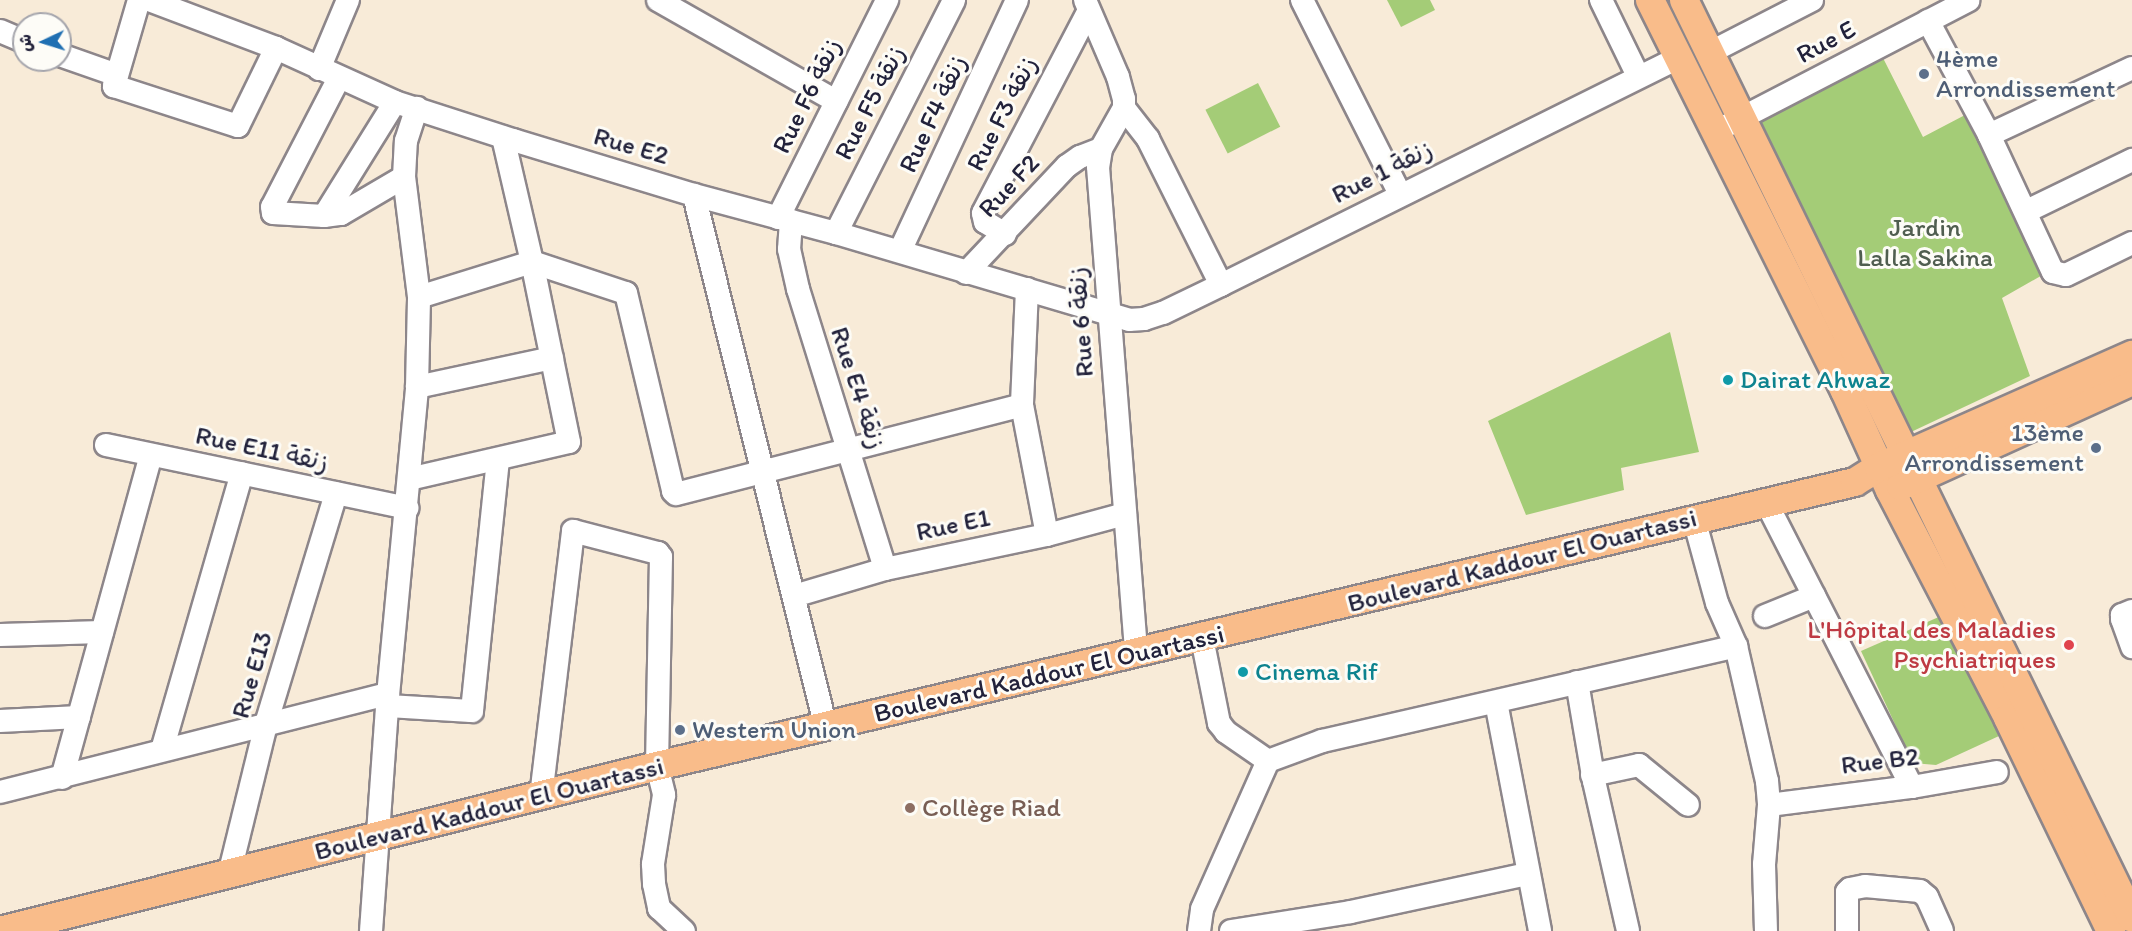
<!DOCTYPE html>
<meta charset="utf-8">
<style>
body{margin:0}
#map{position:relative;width:2132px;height:931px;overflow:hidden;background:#f8ebd8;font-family:Itim,"Playpen Sans Arabic",sans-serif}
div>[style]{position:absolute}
.green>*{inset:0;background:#a4cc77;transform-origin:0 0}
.roads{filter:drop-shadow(2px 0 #8d868a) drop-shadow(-2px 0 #8d868a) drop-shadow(0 2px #8d868a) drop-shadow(0 -2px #8d868a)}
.minor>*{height:22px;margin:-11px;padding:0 11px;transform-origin:11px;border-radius:11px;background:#fff}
.major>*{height:28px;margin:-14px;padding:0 14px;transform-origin:14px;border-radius:14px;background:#f9bc8a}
.dots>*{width:16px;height:16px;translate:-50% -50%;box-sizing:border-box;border:3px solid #fdfcf7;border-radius:50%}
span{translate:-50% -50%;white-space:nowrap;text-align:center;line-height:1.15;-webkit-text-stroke:6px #fdfcf7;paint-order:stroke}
.street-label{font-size:26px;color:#22223b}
.service-label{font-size:26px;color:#4e5e75}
.left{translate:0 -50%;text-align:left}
.right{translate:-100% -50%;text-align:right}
.park-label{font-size:26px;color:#505e50}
.culture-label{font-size:26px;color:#0d838f}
.health-label{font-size:26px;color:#be3a42}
.education-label{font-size:26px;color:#785e54}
.north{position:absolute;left:12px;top:12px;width:60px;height:60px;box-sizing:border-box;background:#fdfcf7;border:2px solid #a5a5ac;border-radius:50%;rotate:266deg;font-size:16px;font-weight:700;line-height:24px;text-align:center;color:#22223b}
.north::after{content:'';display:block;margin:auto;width:21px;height:27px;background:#1f6fb2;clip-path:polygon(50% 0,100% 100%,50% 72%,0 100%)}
</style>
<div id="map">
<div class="green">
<i style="clip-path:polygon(1387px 0,1430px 0,1435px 10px,1401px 27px)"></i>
<i style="clip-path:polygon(1883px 58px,1923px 137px,1965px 115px,2046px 273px,2002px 298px,2030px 376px,1911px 432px,1760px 119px)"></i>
<i style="left:1258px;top:83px;width:49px;height:59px;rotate:63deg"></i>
<i style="clip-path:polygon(1670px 332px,1699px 452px,1621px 468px,1624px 490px,1526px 515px,1488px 421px)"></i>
<i style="clip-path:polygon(1941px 616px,1999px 736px,1936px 765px,1913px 763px,1861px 651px)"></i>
</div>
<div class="roads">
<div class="minor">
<i style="left:139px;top:0;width:90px;rotate:106.2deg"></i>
<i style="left:114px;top:86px;width:130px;rotate:17.9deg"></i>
<i style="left:238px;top:126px;width:87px;rotate:-64deg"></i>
<i style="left:149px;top:0;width:136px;rotate:20.7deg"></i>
<i style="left:276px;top:48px;width:131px;rotate:24.4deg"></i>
<i style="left:395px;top:102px;width:124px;rotate:17.9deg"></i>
<i style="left:513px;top:140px;width:189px;rotate:16.9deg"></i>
<i style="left:694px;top:195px;width:147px;rotate:15deg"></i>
<i style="left:836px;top:233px;width:306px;rotate:16.5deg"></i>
<i style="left:1129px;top:320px;width:15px;rotate:-4deg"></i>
<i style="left:1144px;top:319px;width:20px;rotate:-18deg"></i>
<i style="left:1163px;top:313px;width:64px;rotate:-25.8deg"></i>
<i style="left:1221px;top:285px;width:510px;rotate:-26.41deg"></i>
<i style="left:658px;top:0;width:205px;rotate:29.6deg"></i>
<i style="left:1085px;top:0;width:84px;rotate:66.8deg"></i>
<i style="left:1118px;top:77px;width:23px;rotate:75deg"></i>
<i style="left:1124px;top:99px;width:9px;rotate:90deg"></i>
<i style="left:1124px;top:108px;width:47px;rotate:119.3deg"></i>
<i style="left:1101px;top:149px;width:18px;rotate:99deg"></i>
<i style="left:1098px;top:167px;width:487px;rotate:85.5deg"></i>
<i style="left:1302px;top:0;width:217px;rotate:63.2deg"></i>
<i style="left:1601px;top:0;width:85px;rotate:64deg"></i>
<i style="left:1928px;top:21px;width:129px;rotate:61.8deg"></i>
<i style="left:1989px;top:135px;width:151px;rotate:65deg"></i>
<i style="left:2053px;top:272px;width:13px;rotate:13deg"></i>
<i style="left:2066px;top:275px;width:73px;rotate:-25.9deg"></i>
<i style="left:0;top:31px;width:26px;rotate:23deg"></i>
<i style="left:1709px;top:53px;width:116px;rotate:-27.2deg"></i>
<i style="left:60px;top:55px;width:60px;rotate:19.3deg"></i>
<i style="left:319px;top:69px;width:75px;rotate:-67.2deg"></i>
<i style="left:339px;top:78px;width:145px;rotate:117.4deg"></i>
<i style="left:272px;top:207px;width:6px;rotate:81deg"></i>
<i style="left:273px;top:213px;width:51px;rotate:3.4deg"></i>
<i style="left:324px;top:216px;width:17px;rotate:-7deg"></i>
<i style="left:341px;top:214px;width:73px;rotate:-30.4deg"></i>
<i style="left:404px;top:177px;width:36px;rotate:-87deg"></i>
<i style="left:406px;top:141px;width:35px;rotate:-72deg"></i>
<i style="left:1124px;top:108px;width:39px;rotate:52deg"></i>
<i style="left:1148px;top:139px;width:163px;rotate:63.4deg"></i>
<i style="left:1728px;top:125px;width:271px;rotate:-27.4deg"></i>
<i style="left:1989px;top:135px;width:158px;rotate:-25.1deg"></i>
<i style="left:694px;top:195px;width:549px;rotate:76.09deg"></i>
<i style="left:2027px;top:211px;width:117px;rotate:-25.9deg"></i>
<i style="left:324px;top:216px;width:134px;rotate:-58.1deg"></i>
<i style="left:778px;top:218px;width:244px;rotate:-63.4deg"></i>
<i style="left:791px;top:221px;width:28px;rotate:94deg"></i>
<i style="left:789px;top:249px;width:41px;rotate:77.3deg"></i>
<i style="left:798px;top:289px;width:293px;rotate:72.7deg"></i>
<i style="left:836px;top:233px;width:261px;rotate:-63.1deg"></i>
<i style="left:1005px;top:234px;width:23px;rotate:-149deg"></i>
<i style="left:985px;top:222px;width:9px;rotate:-103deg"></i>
<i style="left:983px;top:213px;width:227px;rotate:-62.4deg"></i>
<i style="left:900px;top:251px;width:277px;rotate:-65deg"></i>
<i style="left:966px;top:273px;width:147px;rotate:-46.7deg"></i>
<i style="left:1067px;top:166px;width:16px;rotate:-35deg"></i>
<i style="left:1080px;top:157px;width:22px;rotate:-21deg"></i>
<i style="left:1027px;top:289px;width:116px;rotate:92.5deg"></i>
<i style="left:1022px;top:405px;width:132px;rotate:79.1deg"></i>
<i style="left:419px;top:297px;width:118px;rotate:-17.2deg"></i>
<i style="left:532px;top:262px;width:99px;rotate:18.3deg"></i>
<i style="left:626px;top:293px;width:204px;rotate:76.6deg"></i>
<i style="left:673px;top:491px;width:4px;rotate:45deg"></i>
<i style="left:676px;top:494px;width:357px;rotate:-14.4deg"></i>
<i style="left:417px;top:387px;width:138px;rotate:-12.1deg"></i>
<i style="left:106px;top:445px;width:308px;rotate:11.8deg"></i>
<i style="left:409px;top:479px;width:164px;rotate:-13deg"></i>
<i style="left:569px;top:442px;width:184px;rotate:-101.6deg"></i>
<i style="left:532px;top:262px;width:128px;rotate:-103.1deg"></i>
<i style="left:1766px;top:502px;width:320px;rotate:62.9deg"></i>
<i style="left:1694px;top:519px;width:87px;rotate:74.7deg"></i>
<i style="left:1717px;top:603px;width:47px;rotate:66.2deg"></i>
<i style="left:1736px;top:646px;width:139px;rotate:77.1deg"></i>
<i style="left:1767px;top:781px;width:24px;rotate:85deg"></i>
<i style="left:1769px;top:805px;width:59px;rotate:94.8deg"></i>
<i style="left:1764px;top:864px;width:67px;rotate:88.3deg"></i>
<i style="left:794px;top:596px;width:95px;rotate:-16.5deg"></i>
<i style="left:885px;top:569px;width:166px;rotate:-11.9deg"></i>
<i style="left:1047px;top:535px;width:81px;rotate:-15.1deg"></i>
<i style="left:2132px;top:611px;width:11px;rotate:158deg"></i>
<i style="left:2122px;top:615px;width:4px;rotate:90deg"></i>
<i style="left:2122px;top:619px;width:30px;rotate:70deg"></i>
<i style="left:1765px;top:616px;width:53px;rotate:-22.2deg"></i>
<i style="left:0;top:635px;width:102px;rotate:-1.7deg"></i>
<i style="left:1202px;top:638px;width:87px;rotate:78.7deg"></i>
<i style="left:1219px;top:723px;width:11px;rotate:52deg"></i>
<i style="left:1226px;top:732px;width:51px;rotate:34.6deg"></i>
<i style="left:1577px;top:682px;width:100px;rotate:80.3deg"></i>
<i style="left:1594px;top:781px;width:154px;rotate:77.2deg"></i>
<i style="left:1496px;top:702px;width:233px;rotate:79.1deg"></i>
<i style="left:387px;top:706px;width:85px;rotate:3.4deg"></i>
<i style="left:472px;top:711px;width:253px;rotate:-84.1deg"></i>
<i style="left:0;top:721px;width:79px;rotate:-2.9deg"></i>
<i style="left:162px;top:750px;width:288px;rotate:-73.9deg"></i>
<i style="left:1592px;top:775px;width:48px;rotate:-12deg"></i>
<i style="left:1639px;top:765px;width:63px;rotate:39.2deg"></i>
<i style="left:62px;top:778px;width:335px;rotate:-74.6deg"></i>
<i style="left:0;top:792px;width:400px;rotate:-14.2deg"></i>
<i style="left:541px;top:796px;width:267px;rotate:-83.1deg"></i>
<i style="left:573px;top:531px;width:88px;rotate:14.5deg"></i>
<i style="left:658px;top:553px;width:5px;rotate:53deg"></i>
<i style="left:661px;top:557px;width:209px;rotate:91.1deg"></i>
<i style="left:657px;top:766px;width:30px;rotate:76deg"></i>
<i style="left:664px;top:795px;width:70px;rotate:99.1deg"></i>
<i style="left:653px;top:864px;width:20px;rotate:87deg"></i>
<i style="left:654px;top:884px;width:25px;rotate:78deg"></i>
<i style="left:659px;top:908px;width:34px;rotate:43deg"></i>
<i style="left:1769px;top:805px;width:144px;rotate:-7.2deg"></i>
<i style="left:1912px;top:787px;width:86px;rotate:-10deg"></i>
<i style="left:229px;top:875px;width:155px;rotate:-76.2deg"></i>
<i style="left:266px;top:724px;width:241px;rotate:-73.1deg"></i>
<i style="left:371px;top:931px;width:226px;rotate:-85.9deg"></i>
<i style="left:387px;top:706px;width:320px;rotate:-84.6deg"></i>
<i style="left:417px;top:387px;width:90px;rotate:-88.7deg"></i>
<i style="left:419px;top:297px;width:121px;rotate:-97.1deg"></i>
<i style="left:1199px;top:931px;width:22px;rotate:-82deg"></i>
<i style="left:1202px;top:909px;width:162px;rotate:-66deg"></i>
<i style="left:1268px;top:761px;width:58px;rotate:-20.3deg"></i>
<i style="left:1322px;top:741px;width:425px;rotate:-12.9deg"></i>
<i style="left:1231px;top:931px;width:121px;rotate:-9deg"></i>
<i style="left:1351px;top:912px;width:180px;rotate:-12.2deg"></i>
<i style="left:1847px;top:931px;width:39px;rotate:-90deg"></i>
<i style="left:1847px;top:892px;width:4px;rotate:-45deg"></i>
<i style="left:1850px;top:889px;width:15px;rotate:-11deg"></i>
<i style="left:1865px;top:886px;width:55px;rotate:5.2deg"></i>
<i style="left:1920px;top:891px;width:9px;rotate:41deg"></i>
<i style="left:1927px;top:897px;width:37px;rotate:66deg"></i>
</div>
<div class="major">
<i style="left:1650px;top:0;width:437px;rotate:63.5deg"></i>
<i style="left:1845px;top:391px;width:109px;rotate:65.6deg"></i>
<i style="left:1890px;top:490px;width:257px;rotate:62.6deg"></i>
<i style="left:2008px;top:718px;width:237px;rotate:64.2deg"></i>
<i style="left:1684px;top:0;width:1021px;rotate:63.99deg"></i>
<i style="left:1901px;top:486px;width:254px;rotate:-24.4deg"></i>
<i style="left:0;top:931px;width:677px;rotate:-14.1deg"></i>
<i style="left:657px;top:766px;width:1231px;rotate:-13.34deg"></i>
<i style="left:1855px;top:482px;width:28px;rotate:-32deg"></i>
<i style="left:1879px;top:467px;width:277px;rotate:-23.9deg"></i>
</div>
</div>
<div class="dots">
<i style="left:1924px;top:74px;background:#5c6f8a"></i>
<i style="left:1728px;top:380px;background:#0f9aa8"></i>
<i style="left:2096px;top:448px;background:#5c6f8a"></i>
<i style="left:2069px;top:645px;background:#e0444e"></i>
<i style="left:1243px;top:672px;background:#0f9aa8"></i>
<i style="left:680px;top:730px;background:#5c6f8a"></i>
<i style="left:910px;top:808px;background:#8d6e63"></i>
</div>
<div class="street-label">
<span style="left:1826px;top:42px;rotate:-28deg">Rue E</span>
<span style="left:807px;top:96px;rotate:-64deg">Rue F6 زنقة</span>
<span style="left:870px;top:103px;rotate:-63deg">Rue F5 زنقة</span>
<span style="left:933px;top:114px;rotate:-65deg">Rue F4 زنقة</span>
<span style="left:1002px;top:114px;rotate:-63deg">Rue F3 زنقة</span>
<span style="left:631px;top:146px;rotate:16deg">Rue E2</span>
<span style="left:1382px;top:172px;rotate:-27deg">Rue 1 زنقة</span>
<span style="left:1009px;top:186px;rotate:-47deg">Rue F2</span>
<span style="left:1081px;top:322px;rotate:-94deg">Rue 6 زنقة</span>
<span style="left:858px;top:388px;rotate:72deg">Rue E4 زنقة</span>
<span style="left:262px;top:449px;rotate:12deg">Rue E11 زنقة</span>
<span style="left:953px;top:525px;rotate:-12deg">Rue E1</span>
<span style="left:1522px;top:561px;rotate:-14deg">Boulevard Kaddour El Ouartassi</span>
<span style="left:1049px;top:674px;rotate:-13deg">Boulevard Kaddour El Ouartassi</span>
<span style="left:252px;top:675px;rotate:-74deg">Rue E13</span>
<span style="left:1880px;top:761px;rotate:-7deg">Rue B2</span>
<span style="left:489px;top:809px;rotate:-14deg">Boulevard Kaddour El Ouartassi</span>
</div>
<div class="service-label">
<span class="left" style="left:1936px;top:74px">4ème<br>Arrondissement</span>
<span class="right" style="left:2084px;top:448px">13ème<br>Arrondissement</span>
<span class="left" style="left:692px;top:730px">Western Union</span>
</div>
<div class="park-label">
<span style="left:1925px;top:243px">Jardin<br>Lalla Sakina</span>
</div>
<div class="culture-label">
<span class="left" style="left:1740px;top:380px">Dairat Ahwaz</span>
<span class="left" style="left:1255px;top:672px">Cinema Rif</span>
</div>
<div class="health-label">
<span class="right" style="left:2056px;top:645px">L'Hôpital des Maladies<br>Psychiatriques</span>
</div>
<div class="education-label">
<span class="left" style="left:922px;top:808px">Collège Riad</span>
</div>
<div class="north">ش</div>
</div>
